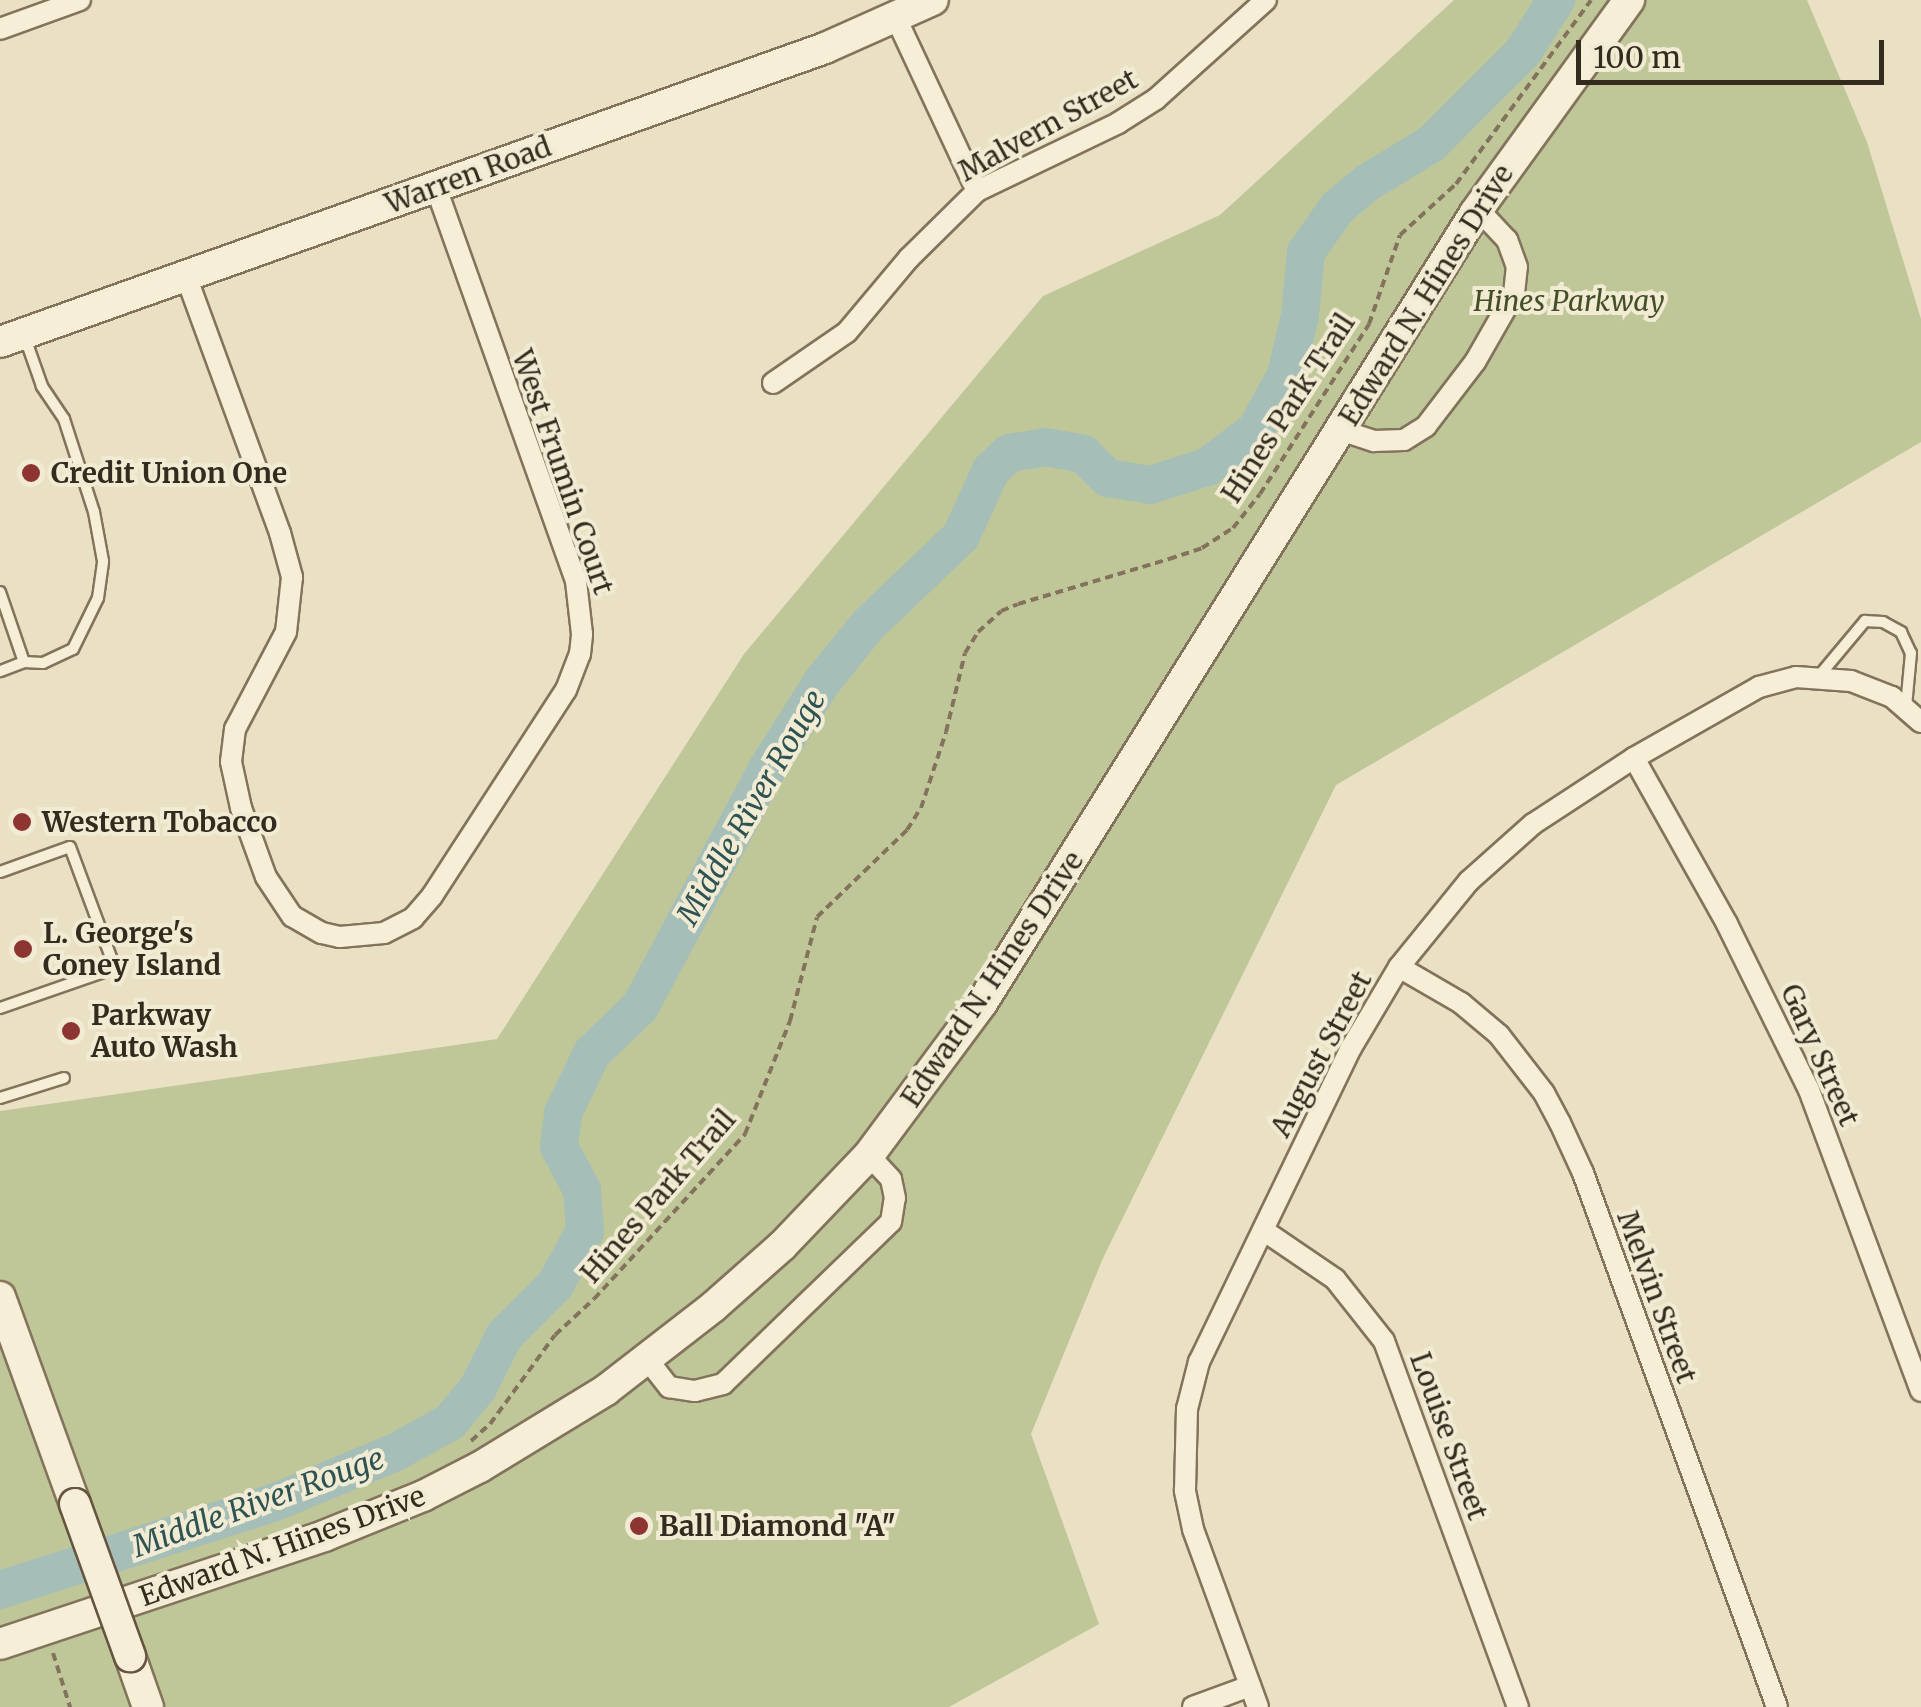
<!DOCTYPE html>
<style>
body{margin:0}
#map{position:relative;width:1921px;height:1707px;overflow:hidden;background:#eae1c4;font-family:Merriweather,serif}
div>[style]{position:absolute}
.green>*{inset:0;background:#bfc799}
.river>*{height:38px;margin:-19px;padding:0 19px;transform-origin:19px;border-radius:19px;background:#a6beb8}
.path>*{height:4px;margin-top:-2px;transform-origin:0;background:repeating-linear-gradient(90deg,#83735c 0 8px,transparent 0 13px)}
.roads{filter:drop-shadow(2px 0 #83735c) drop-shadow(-2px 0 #83735c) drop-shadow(0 2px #83735c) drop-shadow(0 -2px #83735c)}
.lane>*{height:10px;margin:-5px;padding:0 5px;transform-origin:5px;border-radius:5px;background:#f6eed7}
.street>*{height:20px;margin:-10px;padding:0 10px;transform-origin:10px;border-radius:10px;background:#f6eed7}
.secondary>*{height:30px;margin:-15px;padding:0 15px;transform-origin:15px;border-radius:15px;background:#f6eed7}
.bridges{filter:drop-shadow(2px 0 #65543f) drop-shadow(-2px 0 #65543f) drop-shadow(0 2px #65543f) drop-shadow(0 -2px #65543f)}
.secondary-bridge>*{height:30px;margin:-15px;padding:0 15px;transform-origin:15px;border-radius:15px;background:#f6eed7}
.dots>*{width:28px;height:28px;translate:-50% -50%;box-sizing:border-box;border:5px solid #f2ebd3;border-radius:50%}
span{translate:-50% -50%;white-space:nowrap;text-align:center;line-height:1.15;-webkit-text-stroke:8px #f2ebd3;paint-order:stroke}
.street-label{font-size:28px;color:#342b1f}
.park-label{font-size:28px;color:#434f27;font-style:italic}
.poi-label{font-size:28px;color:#342b1f;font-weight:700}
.left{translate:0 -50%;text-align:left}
.water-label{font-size:30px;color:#2f5353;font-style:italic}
.scale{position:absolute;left:1576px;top:40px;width:308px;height:45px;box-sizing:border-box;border:5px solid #342b1f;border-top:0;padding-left:12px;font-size:30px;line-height:35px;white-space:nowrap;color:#342b1f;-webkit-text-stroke:8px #f2ebd3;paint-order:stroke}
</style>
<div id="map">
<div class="green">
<i style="clip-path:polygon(1454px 0,1807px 0,1867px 142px,1921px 319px,1921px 442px,1336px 785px,1103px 1258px,1031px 1434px,1099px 1624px,949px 1707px,0 1707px,0 1111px,497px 1039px,744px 654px,1043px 296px,1220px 215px)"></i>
</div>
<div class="river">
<i style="left:0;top:1590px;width:287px;rotate:-17.7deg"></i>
<i style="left:273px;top:1503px;width:133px;rotate:-22.5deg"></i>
<i style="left:396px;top:1452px;width:62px;rotate:-29.1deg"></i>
<i style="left:450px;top:1422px;width:44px;rotate:-50.5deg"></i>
<i style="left:478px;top:1388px;width:58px;rotate:-63.4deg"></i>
<i style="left:504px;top:1336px;width:72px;rotate:-45deg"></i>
<i style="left:555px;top:1285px;width:62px;rotate:-60.9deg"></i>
<i style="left:585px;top:1231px;width:41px;rotate:-94.2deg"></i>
<i style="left:582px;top:1190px;width:49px;rotate:-118.1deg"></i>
<i style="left:559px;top:1147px;width:34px;rotate:-83deg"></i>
<i style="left:563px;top:1113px;width:67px;rotate:-64.2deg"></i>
<i style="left:592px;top:1053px;width:66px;rotate:-43.8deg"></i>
<i style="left:640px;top:1007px;width:270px;rotate:-61.9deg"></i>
<i style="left:767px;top:769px;width:103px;rotate:-57.7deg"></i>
<i style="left:822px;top:682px;width:73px;rotate:-51.1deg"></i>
<i style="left:868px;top:625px;width:129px;rotate:-43.7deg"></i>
<i style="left:961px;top:536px;width:72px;rotate:-65.6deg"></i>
<i style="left:991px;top:470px;width:25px;rotate:-43deg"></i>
<i style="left:1009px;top:453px;width:36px;rotate:-9deg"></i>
<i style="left:1045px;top:447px;width:39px;rotate:10deg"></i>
<i style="left:1083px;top:454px;width:35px;rotate:44deg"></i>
<i style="left:1108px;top:478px;width:43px;rotate:9.5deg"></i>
<i style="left:1150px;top:485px;width:60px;rotate:-17.5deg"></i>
<i style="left:1207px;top:467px;width:61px;rotate:-37.1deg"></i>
<i style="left:1256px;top:430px;width:63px;rotate:-61.4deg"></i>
<i style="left:1286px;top:375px;width:61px;rotate:-76.7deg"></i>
<i style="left:1300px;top:316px;width:64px;rotate:-84.6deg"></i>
<i style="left:1306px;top:252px;width:54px;rotate:-54.8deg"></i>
<i style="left:1337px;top:208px;width:39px;rotate:-40deg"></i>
<i style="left:1367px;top:183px;width:75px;rotate:-31.4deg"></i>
<i style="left:1431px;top:144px;width:130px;rotate:-45deg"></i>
<i style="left:1523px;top:52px;width:62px;rotate:-57.6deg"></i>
</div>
<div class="path">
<i style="left:471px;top:1441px;width:25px;rotate:-42deg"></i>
<i style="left:490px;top:1424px;width:110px;rotate:-53.9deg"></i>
<i style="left:555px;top:1335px;width:53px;rotate:-42.7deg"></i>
<i style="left:594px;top:1299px;width:224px;rotate:-47.5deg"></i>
<i style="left:745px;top:1134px;width:122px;rotate:-68.3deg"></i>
<i style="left:790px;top:1021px;width:107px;rotate:-75.4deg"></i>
<i style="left:817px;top:917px;width:125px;rotate:-44deg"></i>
<i style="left:907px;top:830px;width:26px;rotate:-58deg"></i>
<i style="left:921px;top:808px;width:80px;rotate:-71.8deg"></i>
<i style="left:946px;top:732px;width:81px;rotate:-76.5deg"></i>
<i style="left:965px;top:653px;width:25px;rotate:-58deg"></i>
<i style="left:978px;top:632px;width:31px;rotate:-42deg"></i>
<i style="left:1001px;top:611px;width:18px;rotate:-22deg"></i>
<i style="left:1018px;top:604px;width:158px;rotate:-16.6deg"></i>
<i style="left:1169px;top:559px;width:35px;rotate:-18deg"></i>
<i style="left:1202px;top:548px;width:37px;rotate:-33deg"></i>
<i style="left:1233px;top:528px;width:43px;rotate:-51.5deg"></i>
<i style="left:1260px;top:494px;width:202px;rotate:-57.3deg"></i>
<i style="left:1369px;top:324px;width:94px;rotate:-70.8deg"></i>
<i style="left:1400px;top:235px;width:76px;rotate:-42.3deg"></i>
<i style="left:1456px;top:184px;width:228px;rotate:-53.7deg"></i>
<i style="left:53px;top:1653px;width:57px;rotate:72.5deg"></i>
</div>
<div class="roads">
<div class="lane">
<i style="left:0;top:592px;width:74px;rotate:71.1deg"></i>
<i style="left:24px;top:662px;width:26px;rotate:159deg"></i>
<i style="left:24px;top:662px;width:19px;rotate:3deg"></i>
<i style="left:43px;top:663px;width:33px;rotate:-25deg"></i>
<i style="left:73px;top:649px;width:57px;rotate:-63.9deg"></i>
<i style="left:98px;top:598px;width:37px;rotate:-82deg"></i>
<i style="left:103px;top:561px;width:50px;rotate:-100.4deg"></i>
<i style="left:94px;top:512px;width:98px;rotate:-107.9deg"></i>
<i style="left:64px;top:419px;width:40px;rotate:-124deg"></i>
<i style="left:42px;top:386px;width:54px;rotate:-109.4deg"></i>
<i style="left:1819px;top:676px;width:72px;rotate:-50.1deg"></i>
<i style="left:1865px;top:621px;width:18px;rotate:3deg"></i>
<i style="left:1883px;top:622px;width:21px;rotate:29deg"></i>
<i style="left:1901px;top:632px;width:23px;rotate:65deg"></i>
<i style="left:1911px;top:653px;width:54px;rotate:95.3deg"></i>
<i style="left:0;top:872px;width:74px;rotate:-19.7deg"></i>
<i style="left:70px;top:847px;width:129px;rotate:69.6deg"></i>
<i style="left:115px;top:968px;width:122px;rotate:160.8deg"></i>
<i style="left:0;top:1098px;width:67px;rotate:-17.4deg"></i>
</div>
<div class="street">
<i style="left:896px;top:18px;width:191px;rotate:64.9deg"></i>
<i style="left:0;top:29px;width:85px;rotate:-19.9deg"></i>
<i style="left:186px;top:276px;width:274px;rotate:69.9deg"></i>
<i style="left:280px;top:533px;width:46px;rotate:74.7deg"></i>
<i style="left:292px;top:577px;width:55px;rotate:96.2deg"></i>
<i style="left:286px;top:632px;width:110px;rotate:117.7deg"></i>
<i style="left:235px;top:729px;width:33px;rotate:97deg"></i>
<i style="left:231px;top:762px;width:47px;rotate:77.7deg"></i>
<i style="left:241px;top:808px;width:73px;rotate:70.1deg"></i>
<i style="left:266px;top:877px;width:47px;rotate:56.3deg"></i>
<i style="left:292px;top:916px;width:34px;rotate:30deg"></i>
<i style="left:322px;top:933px;width:18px;rotate:13deg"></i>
<i style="left:340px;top:937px;width:44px;rotate:-5.2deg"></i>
<i style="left:384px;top:933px;width:33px;rotate:-27deg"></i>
<i style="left:413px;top:918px;width:29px;rotate:-49deg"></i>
<i style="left:432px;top:896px;width:246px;rotate:-57deg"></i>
<i style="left:566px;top:690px;width:39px;rotate:-69deg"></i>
<i style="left:580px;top:654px;width:20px;rotate:-84deg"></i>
<i style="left:582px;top:634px;width:53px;rotate:-96.5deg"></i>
<i style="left:576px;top:581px;width:418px;rotate:-109.6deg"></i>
<i style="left:773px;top:383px;width:90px;rotate:-34.6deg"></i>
<i style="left:847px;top:332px;width:97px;rotate:-50deg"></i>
<i style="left:909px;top:258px;width:95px;rotate:-44.6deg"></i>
<i style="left:977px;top:191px;width:157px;rotate:-25.7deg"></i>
<i style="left:1118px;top:123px;width:45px;rotate:-32.3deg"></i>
<i style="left:1156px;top:99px;width:148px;rotate:-42deg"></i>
<i style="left:1340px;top:430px;width:36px;rotate:18deg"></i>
<i style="left:1374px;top:441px;width:30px;rotate:-2deg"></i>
<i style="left:1404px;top:440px;width:26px;rotate:-32deg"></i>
<i style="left:1426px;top:426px;width:81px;rotate:-52.6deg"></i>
<i style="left:1475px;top:362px;width:78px;rotate:-60.2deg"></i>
<i style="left:1514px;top:294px;width:27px;rotate:-84deg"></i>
<i style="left:1517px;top:267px;width:29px;rotate:-110deg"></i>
<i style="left:1507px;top:240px;width:42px;rotate:-133.1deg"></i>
<i style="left:1634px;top:758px;width:190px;rotate:60.7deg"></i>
<i style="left:1727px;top:924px;width:185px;rotate:63.7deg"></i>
<i style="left:1809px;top:1090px;width:321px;rotate:69.6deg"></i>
<i style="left:1399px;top:967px;width:72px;rotate:30.1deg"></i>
<i style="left:1461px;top:1003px;width:50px;rotate:40.1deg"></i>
<i style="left:1499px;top:1035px;width:73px;rotate:52.2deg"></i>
<i style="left:1544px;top:1093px;width:34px;rotate:62deg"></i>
<i style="left:1560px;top:1123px;width:55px;rotate:65.3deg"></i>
<i style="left:1583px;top:1173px;width:568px;rotate:70.03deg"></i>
<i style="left:1263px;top:1230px;width:87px;rotate:34.2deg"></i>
<i style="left:1335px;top:1279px;width:79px;rotate:51.7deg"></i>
<i style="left:1384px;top:1341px;width:390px;rotate:69.9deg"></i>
<i style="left:647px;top:1359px;width:36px;rotate:52deg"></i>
<i style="left:669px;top:1387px;width:26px;rotate:9deg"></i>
<i style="left:695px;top:1391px;width:29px;rotate:-14deg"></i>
<i style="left:723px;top:1384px;width:233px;rotate:-44deg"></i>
<i style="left:891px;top:1222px;width:24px;rotate:-81deg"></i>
<i style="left:895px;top:1198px;width:19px;rotate:-102deg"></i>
<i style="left:891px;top:1179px;width:33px;rotate:-133deg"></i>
<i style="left:1193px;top:1707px;width:61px;rotate:-20.2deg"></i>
<i style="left:1258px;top:1707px;width:189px;rotate:-110.1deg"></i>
<i style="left:1193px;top:1529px;width:40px;rotate:-102deg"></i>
<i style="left:1185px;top:1490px;width:81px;rotate:-88.6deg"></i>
<i style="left:1187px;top:1409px;width:49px;rotate:-75.7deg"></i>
<i style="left:1199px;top:1362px;width:349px;rotate:-64.2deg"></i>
<i style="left:1351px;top:1048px;width:94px;rotate:-59.3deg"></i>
<i style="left:1399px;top:967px;width:111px;rotate:-50.9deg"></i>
<i style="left:1469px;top:881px;width:86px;rotate:-41.7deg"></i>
<i style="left:1533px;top:824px;width:121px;rotate:-33.2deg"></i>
<i style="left:1634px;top:758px;width:144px;rotate:-29.6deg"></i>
<i style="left:1759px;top:687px;width:38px;rotate:-15deg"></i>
<i style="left:1796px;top:677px;width:55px;rotate:4.2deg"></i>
<i style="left:1851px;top:681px;width:44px;rotate:21.3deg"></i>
<i style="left:1892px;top:697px;width:38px;rotate:41deg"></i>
</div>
<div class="secondary">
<i style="left:0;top:342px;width:876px;rotate:-19.61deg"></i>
<i style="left:825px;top:48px;width:118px;rotate:-24deg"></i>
<i style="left:0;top:1297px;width:220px;rotate:70.1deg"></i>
<i style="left:0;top:1644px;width:342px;rotate:-18.4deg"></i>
<i style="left:324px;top:1536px;width:107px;rotate:-22deg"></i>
<i style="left:423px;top:1496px;width:64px;rotate:-27deg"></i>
<i style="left:480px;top:1467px;width:148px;rotate:-31.4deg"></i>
<i style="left:606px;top:1390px;width:135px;rotate:-37.8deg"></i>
<i style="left:713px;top:1307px;width:92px;rotate:-41.5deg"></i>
<i style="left:782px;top:1246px;width:126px;rotate:-46.3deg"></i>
<i style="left:869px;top:1155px;width:189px;rotate:-53.4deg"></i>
<i style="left:982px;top:1003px;width:931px;rotate:-58.03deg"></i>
<i style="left:1475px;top:213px;width:263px;rotate:-54.1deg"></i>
<i style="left:130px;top:1656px;width:54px;rotate:70.6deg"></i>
</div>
</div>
<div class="bridges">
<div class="secondary-bridge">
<i style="left:75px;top:1504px;width:162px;rotate:70.1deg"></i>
</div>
</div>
<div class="dots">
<i style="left:31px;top:473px;background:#8d3631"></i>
<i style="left:22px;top:822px;background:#8d3631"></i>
<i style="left:23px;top:949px;background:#8d3631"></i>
<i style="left:71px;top:1031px;background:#8d3631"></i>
<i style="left:639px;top:1526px;background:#8d3631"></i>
</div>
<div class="street-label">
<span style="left:1048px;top:125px;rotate:-29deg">Malvern Street</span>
<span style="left:468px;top:175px;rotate:-20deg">Warren Road</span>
<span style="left:1426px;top:295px;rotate:-58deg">Edward N. Hines Drive</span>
<span style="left:1288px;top:408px;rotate:-57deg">Hines Park Trail</span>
<span style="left:563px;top:472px;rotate:71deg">West Frumin Court</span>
<span style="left:992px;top:979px;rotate:-56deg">Edward N. Hines Drive</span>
<span style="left:1321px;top:1054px;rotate:-62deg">August Street</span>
<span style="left:1820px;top:1055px;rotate:66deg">Gary Street</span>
<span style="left:658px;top:1196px;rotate:-49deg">Hines Park Trail</span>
<span style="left:1657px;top:1297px;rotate:70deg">Melvin Street</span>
<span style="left:1449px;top:1436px;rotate:70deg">Louise Street</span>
<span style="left:282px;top:1546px;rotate:-20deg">Edward N. Hines Drive</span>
</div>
<div class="park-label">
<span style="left:1569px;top:301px">Hines Parkway</span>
</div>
<div class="poi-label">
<span class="left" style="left:51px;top:473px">Credit Union One</span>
<span class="left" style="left:42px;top:822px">Western Tobacco</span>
<span class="left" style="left:43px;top:949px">L. George's<br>Coney Island</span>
<span class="left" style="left:91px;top:1031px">Parkway<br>Auto Wash</span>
<span class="left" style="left:659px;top:1526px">Ball Diamond "A"</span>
</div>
<div class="water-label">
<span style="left:751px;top:807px;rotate:-60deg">Middle River Rouge</span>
<span style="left:258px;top:1502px;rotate:-20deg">Middle River Rouge</span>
</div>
<div class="scale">100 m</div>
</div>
